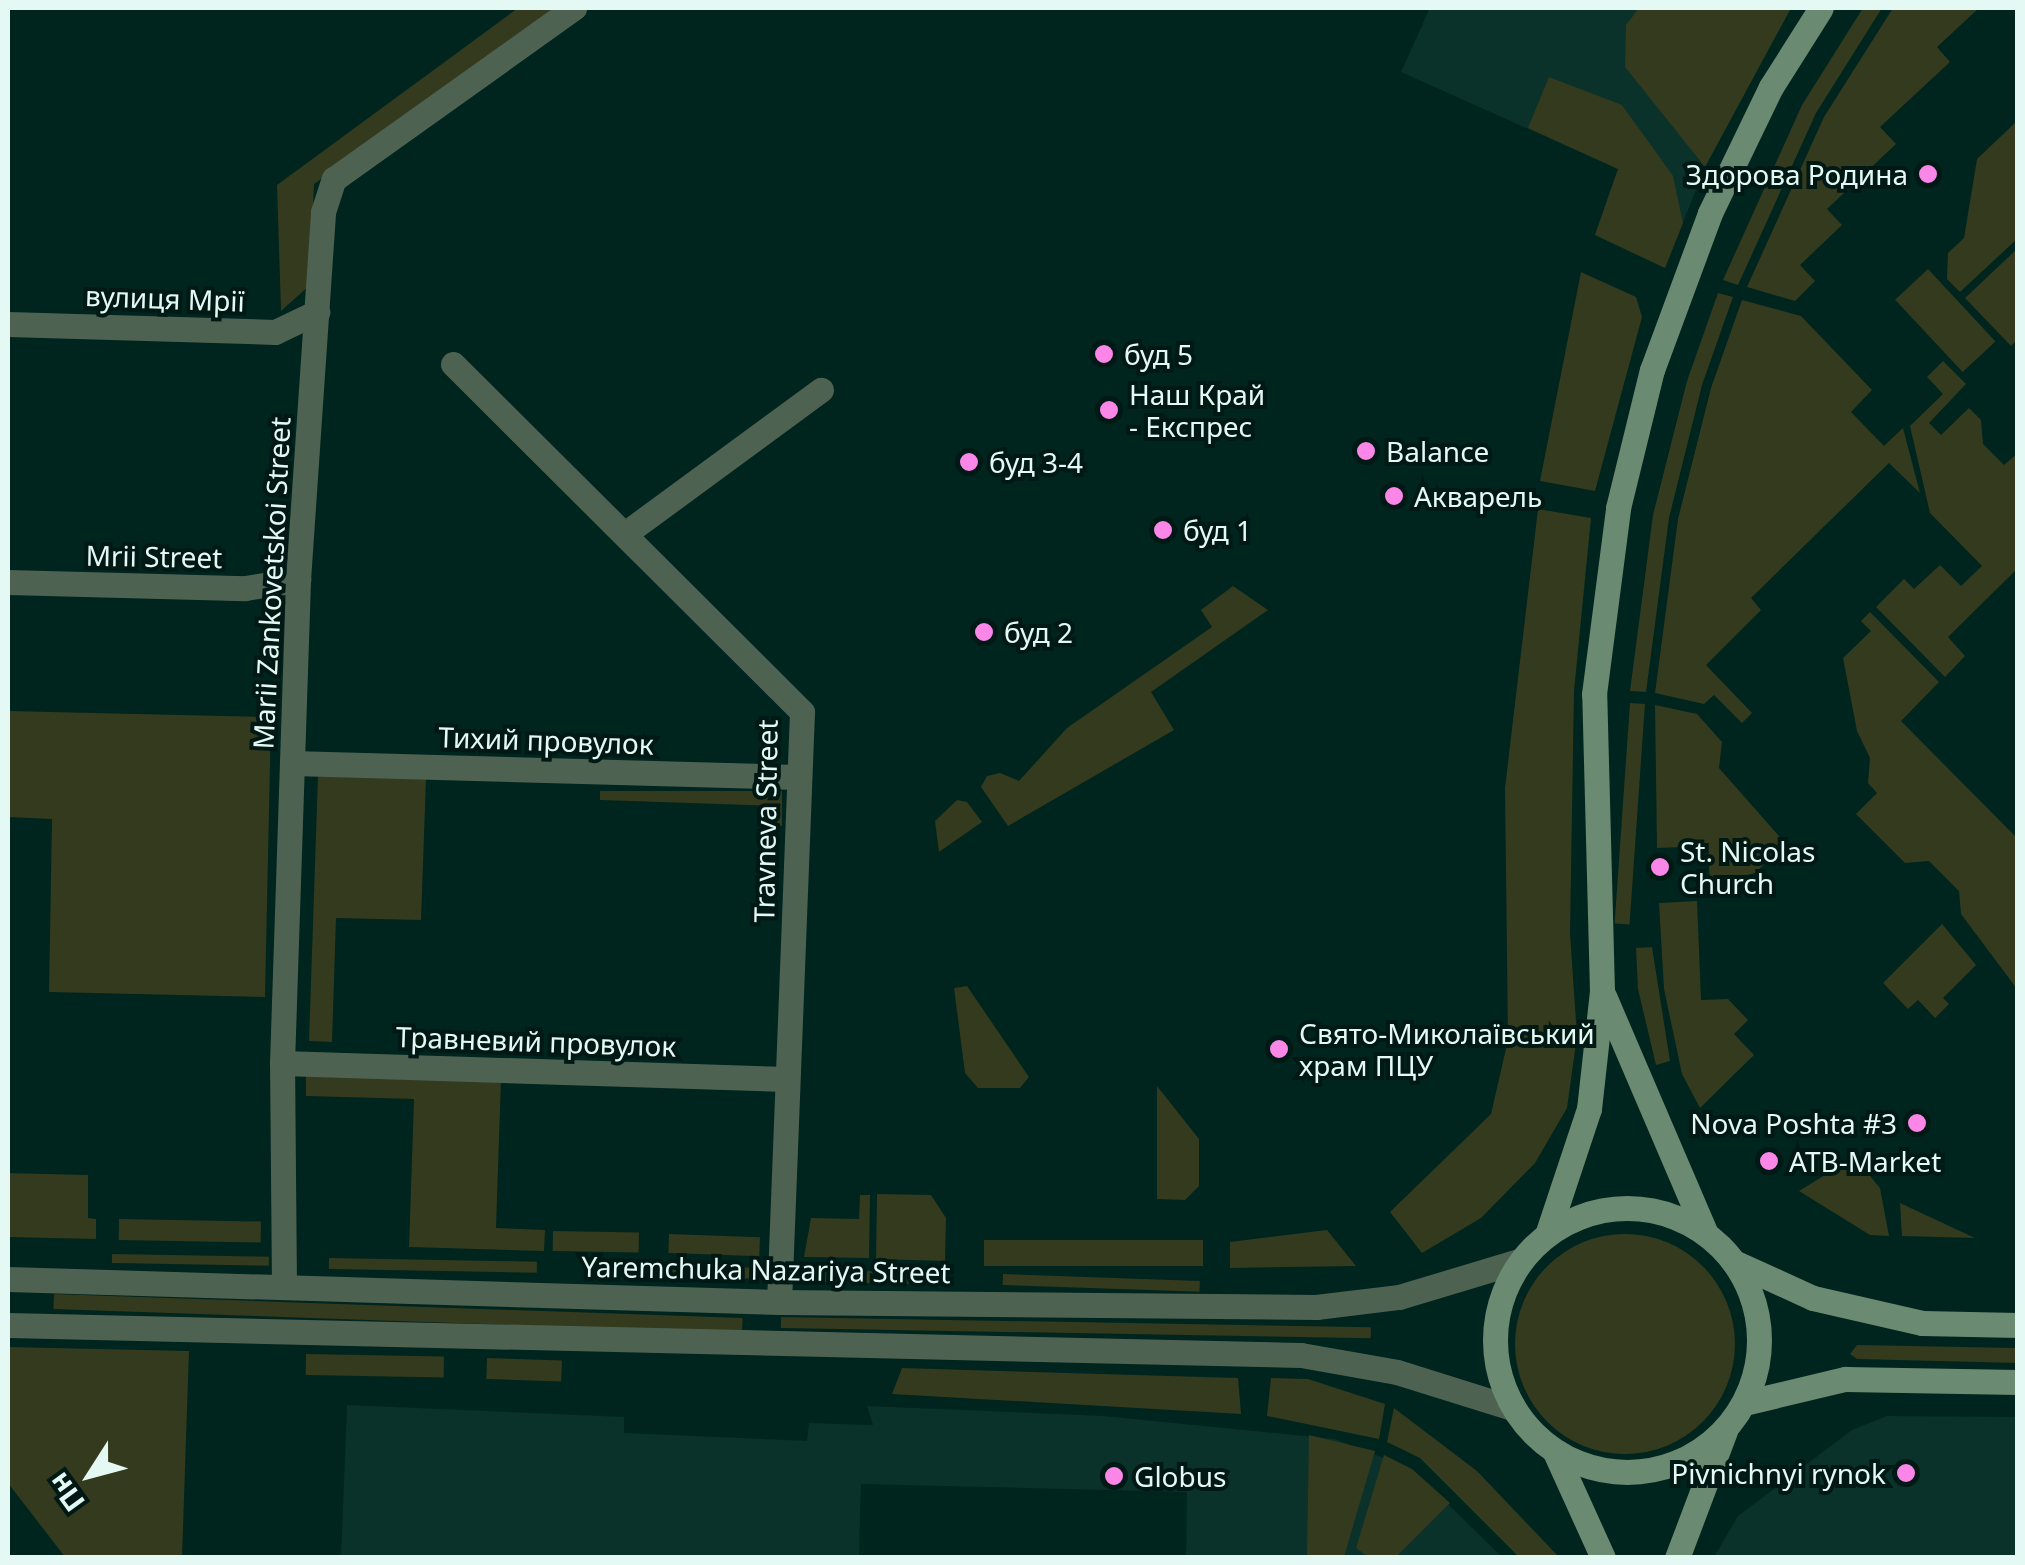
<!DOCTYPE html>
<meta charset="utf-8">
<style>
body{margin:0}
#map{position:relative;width:2025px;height:1565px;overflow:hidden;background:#00241e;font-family:"Noto Sans",sans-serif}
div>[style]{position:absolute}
.built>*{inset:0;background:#0b312b}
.green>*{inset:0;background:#333a1d;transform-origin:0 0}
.round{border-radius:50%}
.minor>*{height:25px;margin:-12.5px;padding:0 12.5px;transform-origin:12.5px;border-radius:12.5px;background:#4e6252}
.tertiary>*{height:25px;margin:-12.5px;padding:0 12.5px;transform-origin:12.5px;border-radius:12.5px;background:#4e6252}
.secondary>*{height:25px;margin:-12.5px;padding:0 12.5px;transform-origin:12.5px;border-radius:12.5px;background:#6a8a71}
.secondary>.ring{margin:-12.5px;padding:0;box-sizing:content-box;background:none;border:25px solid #6a8a71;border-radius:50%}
.dots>*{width:28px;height:28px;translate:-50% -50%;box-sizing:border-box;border:5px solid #001915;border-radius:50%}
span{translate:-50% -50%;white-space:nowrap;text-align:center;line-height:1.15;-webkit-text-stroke:8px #001915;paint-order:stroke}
.poi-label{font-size:28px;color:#e4f9f4}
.right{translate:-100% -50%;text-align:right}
.left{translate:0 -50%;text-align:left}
.street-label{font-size:28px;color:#e4f9f4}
.frame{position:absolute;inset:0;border:10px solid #e4f9f4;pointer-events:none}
.north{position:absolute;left:40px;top:1425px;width:100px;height:100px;-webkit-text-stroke:8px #001915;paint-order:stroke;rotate:234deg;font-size:28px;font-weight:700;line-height:40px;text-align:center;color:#e4f9f4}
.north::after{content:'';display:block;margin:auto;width:35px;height:45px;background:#e4f9f4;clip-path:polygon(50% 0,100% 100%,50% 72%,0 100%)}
</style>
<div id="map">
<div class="built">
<i style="clip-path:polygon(1430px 8px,1791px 8px,1705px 167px,1665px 268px,1595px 235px,1618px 169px,1401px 72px)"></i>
<i style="clip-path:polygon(347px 1405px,624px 1417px,624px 1433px,807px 1441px,809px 1423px,873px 1425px,867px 1406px,1104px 1416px,1335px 1439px,1412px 1469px,1502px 1557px,1186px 1557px,1187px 1492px,861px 1484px,859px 1557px,341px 1558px)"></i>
<i style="clip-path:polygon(1887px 1416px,2017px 1417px,2017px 1557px,1714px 1557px,1738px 1516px,1852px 1430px)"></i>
</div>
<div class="green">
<i style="clip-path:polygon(518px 8px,556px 8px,314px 184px,310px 285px,281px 311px,277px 185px)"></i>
<i style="clip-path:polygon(1639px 8px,1791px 8px,1705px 167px,1625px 67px,1626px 25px)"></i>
<i style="clip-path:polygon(1863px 8px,1882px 8px,1816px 113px,1738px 285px,1723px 280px,1802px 105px)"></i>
<i style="clip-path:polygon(1893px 8px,1979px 8px,1937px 47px,1950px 62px,1880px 127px,1896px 144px,1827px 209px,1842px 225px,1800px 265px,1815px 281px,1795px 301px,1747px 287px,1824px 117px)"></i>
<i style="clip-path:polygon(1549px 77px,1622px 105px,1673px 176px,1683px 223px,1665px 268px,1595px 235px,1618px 169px,1528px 128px)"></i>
<i style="clip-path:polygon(2017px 121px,2017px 239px,1960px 292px,1947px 279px,1948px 253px,1964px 238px,1977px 159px)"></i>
<i style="clip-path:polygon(2017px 249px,2017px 340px,2011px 346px,1965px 298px)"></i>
<i style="left:1928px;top:269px;width:99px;height:45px;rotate:47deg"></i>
<i style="clip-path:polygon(1581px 272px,1636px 297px,1642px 317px,1595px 491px,1540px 481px)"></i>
<i style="clip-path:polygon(1718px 293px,1733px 297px,1702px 385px,1669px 518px,1646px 692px,1630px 691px,1653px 515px,1687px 381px)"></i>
<i style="clip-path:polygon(1742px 300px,1801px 316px,1872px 390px,1851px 412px,1884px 446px,1903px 428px,1920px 493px,1889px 463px,1751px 598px,1761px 610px,1706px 665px,1752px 713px,1742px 723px,1714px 695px,1704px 704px,1655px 693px,1678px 519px,1711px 388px)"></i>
<i style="clip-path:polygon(1943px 361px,1966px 384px,1929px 423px,1941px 435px,1969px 408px,1981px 420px,1983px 444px,2004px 465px,2018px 453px,2017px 569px,1948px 637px,1965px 656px,1945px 677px,1876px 607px,1904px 579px,1914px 589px,1940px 565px,1961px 586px,1982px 566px,1930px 513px,1910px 426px,1943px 394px,1927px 377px)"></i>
<i style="clip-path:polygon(1538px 509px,1591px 518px,1574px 691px,1570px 933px,1577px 1036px,1567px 1108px,1535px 1163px,1481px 1218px,1422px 1253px,1390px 1212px,1491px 1114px,1508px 1040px,1505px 788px)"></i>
<i style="clip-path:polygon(1233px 586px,1268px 610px,1151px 692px,1174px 730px,1008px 826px,981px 787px,987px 776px,1000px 773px,1019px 781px,1067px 728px,1212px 627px,1201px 610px)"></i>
<i style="clip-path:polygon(1870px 612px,1939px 682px,1901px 721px,2017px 838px,2017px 989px,1961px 914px,1959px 891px,1929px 861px,1905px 863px,1856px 814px,1877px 793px,1868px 783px,1870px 758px,1857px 731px,1843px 658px,1871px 631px,1861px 621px)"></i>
<i style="left:1630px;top:703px;width:15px;height:221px;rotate:4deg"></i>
<i style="clip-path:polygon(1655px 705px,1697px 714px,1722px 742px,1719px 768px,1786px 844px,1755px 873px,1710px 884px,1708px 846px,1657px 848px)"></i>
<i style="clip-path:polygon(8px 711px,271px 717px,265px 997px,49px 992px,52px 819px,8px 817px)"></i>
<i style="clip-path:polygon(318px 775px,426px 779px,421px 920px,336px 918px,332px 1042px,309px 1041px)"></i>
<i style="clip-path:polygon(600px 791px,782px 791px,782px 826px,775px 825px,775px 806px,600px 800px)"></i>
<i style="clip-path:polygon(957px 800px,967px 802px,982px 822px,939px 852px,935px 821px)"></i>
<i style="clip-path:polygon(1697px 901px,1701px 1000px,1728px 999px,1748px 1020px,1734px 1034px,1754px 1055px,1700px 1108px,1682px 1074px,1664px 989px,1659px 903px)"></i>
<i style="clip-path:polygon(1942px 924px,1976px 965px,1943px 998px,1949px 1004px,1935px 1018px,1918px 1000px,1908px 1009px,1883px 983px)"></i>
<i style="clip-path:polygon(1652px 947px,1670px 1061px,1656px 1065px,1638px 989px,1636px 948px)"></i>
<i style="clip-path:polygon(967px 986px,1029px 1077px,1020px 1088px,978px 1088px,965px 1073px,954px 988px)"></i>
<i style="clip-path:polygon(306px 1074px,501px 1080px,496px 1228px,545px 1230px,544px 1251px,409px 1247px,414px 1099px,306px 1096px)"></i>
<i style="clip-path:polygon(1157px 1086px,1199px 1139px,1199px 1186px,1185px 1200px,1157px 1199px)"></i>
<i style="clip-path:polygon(1854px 1157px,1880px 1188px,1889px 1236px,1870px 1235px,1799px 1191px)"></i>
<i style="clip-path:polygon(8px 1173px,88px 1175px,88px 1218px,96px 1219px,96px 1239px,8px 1237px)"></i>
<i style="clip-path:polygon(877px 1194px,931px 1195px,946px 1218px,945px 1261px,876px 1259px)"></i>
<i style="clip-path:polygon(860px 1195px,870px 1195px,869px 1258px,804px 1257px,811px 1218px,859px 1219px)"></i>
<i style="clip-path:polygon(1900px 1203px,1975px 1238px,1902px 1236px)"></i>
<i style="left:119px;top:1219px;width:142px;height:21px;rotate:1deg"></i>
<i style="clip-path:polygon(1327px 1230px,1356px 1266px,1230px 1268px,1230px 1242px)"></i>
<i style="left:553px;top:1231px;width:86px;height:20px;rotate:1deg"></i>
<i class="round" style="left:1515px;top:1234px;width:220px;height:220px"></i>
<i style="left:669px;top:1234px;width:91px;height:19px;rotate:2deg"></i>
<i style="left:984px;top:1240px;width:219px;height:26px"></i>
<i style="left:112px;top:1254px;width:157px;height:9px;rotate:1deg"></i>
<i style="left:329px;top:1258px;width:208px;height:11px;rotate:1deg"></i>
<i style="left:666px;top:1266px;width:97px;height:11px;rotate:1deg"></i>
<i style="left:803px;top:1270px;width:145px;height:12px;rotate:1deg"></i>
<i style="left:1003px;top:1274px;width:197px;height:11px;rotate:2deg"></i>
<i style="left:54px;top:1294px;width:689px;height:15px;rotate:2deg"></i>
<i style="left:781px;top:1317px;width:590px;height:11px;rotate:1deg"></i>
<i style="clip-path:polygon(1857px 1345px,2017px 1348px,2017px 1363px,1857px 1359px,1850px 1354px)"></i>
<i style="clip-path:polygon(8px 1347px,189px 1351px,182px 1557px,65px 1557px,8px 1483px)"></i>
<i style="left:306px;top:1354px;width:138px;height:21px;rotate:1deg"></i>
<i style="left:487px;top:1358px;width:75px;height:21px;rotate:2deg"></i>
<i style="clip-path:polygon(902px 1368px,1238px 1378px,1241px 1414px,892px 1394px)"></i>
<i style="clip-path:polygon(1271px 1378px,1308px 1379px,1385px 1404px,1379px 1439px,1267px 1416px)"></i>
<i style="clip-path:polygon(1394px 1408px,1477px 1471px,1559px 1557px,1519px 1557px,1420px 1458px,1387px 1442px)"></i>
<i style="clip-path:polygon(1309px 1435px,1375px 1451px,1344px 1557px,1307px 1555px)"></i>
<i style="clip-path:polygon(1384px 1455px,1412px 1469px,1450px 1503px,1396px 1557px,1368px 1557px,1356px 1548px)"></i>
</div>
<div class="minor">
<i style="left:8px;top:324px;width:267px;rotate:1.7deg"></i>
<i style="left:275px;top:332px;width:47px;rotate:-25.5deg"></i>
<i style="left:453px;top:364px;width:493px;rotate:44.9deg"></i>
<i style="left:802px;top:712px;width:590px;rotate:92.23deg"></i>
<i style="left:626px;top:533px;width:242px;rotate:-36.3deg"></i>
<i style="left:8px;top:582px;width:237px;rotate:1.5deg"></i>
<i style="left:245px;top:588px;width:54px;rotate:-8.6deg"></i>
<i style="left:292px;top:763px;width:507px;rotate:1.58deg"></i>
<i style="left:282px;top:1063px;width:505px;rotate:1.81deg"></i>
<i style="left:284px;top:1287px;width:224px;rotate:-90.5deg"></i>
<i style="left:282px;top:1063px;width:483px;rotate:-88.1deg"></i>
<i style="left:298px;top:580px;width:369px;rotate:-86.1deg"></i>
<i style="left:323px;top:212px;width:35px;rotate:-72deg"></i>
<i style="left:334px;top:179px;width:295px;rotate:-35.5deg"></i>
</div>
<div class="tertiary">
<i style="left:8px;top:1279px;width:771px;rotate:1.71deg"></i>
<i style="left:779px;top:1302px;width:537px;rotate:0.53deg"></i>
<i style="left:1316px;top:1307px;width:84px;rotate:-6.9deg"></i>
<i style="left:1399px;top:1297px;width:125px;rotate:-16.7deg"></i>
<i style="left:8px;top:1325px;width:1293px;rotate:1.33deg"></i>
<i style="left:1301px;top:1355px;width:97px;rotate:10deg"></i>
<i style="left:1397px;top:1372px;width:121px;rotate:17.4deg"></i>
</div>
<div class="secondary">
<i style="left:1604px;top:996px;width:257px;rotate:66.8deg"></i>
<i class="ring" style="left:1495px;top:1208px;width:239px;height:239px"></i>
<i style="left:1548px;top:1232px;width:130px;rotate:-71.6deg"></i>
<i style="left:1589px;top:1109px;width:119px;rotate:-83.7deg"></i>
<i style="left:1602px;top:991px;width:297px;rotate:-91.5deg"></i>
<i style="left:1594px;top:694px;width:188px;rotate:-82.6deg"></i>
<i style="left:1618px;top:508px;width:142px;rotate:-76.2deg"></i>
<i style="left:1652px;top:370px;width:167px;rotate:-69.7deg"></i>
<i style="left:1710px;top:213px;width:140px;rotate:-64.2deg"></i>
<i style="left:1771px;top:87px;width:93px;rotate:-57.7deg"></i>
<i style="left:1734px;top:1262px;width:87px;rotate:24.5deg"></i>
<i style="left:1813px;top:1298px;width:112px;rotate:12.9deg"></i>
<i style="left:1922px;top:1323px;width:96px;rotate:1.2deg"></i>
<i style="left:1744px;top:1403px;width:104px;rotate:-13.4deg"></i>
<i style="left:1845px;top:1379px;width:173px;rotate:1deg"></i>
<i style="left:1555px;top:1452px;width:116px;rotate:65.6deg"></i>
<i style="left:1677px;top:1558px;width:136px;rotate:-69.3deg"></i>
</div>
<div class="dots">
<i style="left:1928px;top:174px;background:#fa87e7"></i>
<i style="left:1104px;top:354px;background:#fa87e7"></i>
<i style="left:1109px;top:410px;background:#fa87e7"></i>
<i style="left:1366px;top:451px;background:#fa87e7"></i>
<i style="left:969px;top:462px;background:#fa87e7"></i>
<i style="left:1394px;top:496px;background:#fa87e7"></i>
<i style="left:1163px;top:530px;background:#fa87e7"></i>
<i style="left:984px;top:632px;background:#fa87e7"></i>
<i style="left:1660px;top:867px;background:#fa87e7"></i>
<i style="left:1279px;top:1049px;background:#fa87e7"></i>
<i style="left:1917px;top:1123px;background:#fa87e7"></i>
<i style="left:1769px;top:1161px;background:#fa87e7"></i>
<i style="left:1906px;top:1473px;background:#fa87e7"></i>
<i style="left:1114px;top:1476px;background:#fa87e7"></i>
</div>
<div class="poi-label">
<span class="right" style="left:1908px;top:174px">Здорова Родина</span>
<span class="left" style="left:1124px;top:354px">буд 5</span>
<span class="left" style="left:1129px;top:410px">Наш Край<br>- Експрес</span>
<span class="left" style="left:1386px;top:451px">Balance</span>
<span class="left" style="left:989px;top:462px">буд 3-4</span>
<span class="left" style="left:1414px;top:496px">Акварель</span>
<span class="left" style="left:1183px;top:530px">буд 1</span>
<span class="left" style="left:1004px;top:632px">буд 2</span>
<span class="left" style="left:1680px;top:867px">St. Nicolas<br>Church</span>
<span class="left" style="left:1299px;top:1049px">Свято-Миколаївський<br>храм ПЦУ</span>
<span class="right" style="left:1897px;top:1123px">Nova Poshta #3</span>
<span class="left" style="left:1789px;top:1161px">ATB-Market</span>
<span class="right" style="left:1886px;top:1473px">Pivnichnyi rynok</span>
<span class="left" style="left:1134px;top:1476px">Globus</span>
</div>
<div class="street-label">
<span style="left:165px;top:298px;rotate:2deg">вулиця Мрії</span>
<span style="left:154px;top:556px;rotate:1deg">Mrii Street</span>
<span style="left:271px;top:583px;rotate:-87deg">Marii Zankovetskoi Street</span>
<span style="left:546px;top:740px;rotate:2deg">Тихий провулок</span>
<span style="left:765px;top:821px;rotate:-89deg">Travneva Street</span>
<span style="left:536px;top:1041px;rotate:2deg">Травневий провулок</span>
<span style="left:766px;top:1269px;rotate:1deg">Yaremchuka Nazariya Street</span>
</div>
<div class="frame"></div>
<div class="north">Пн</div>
</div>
